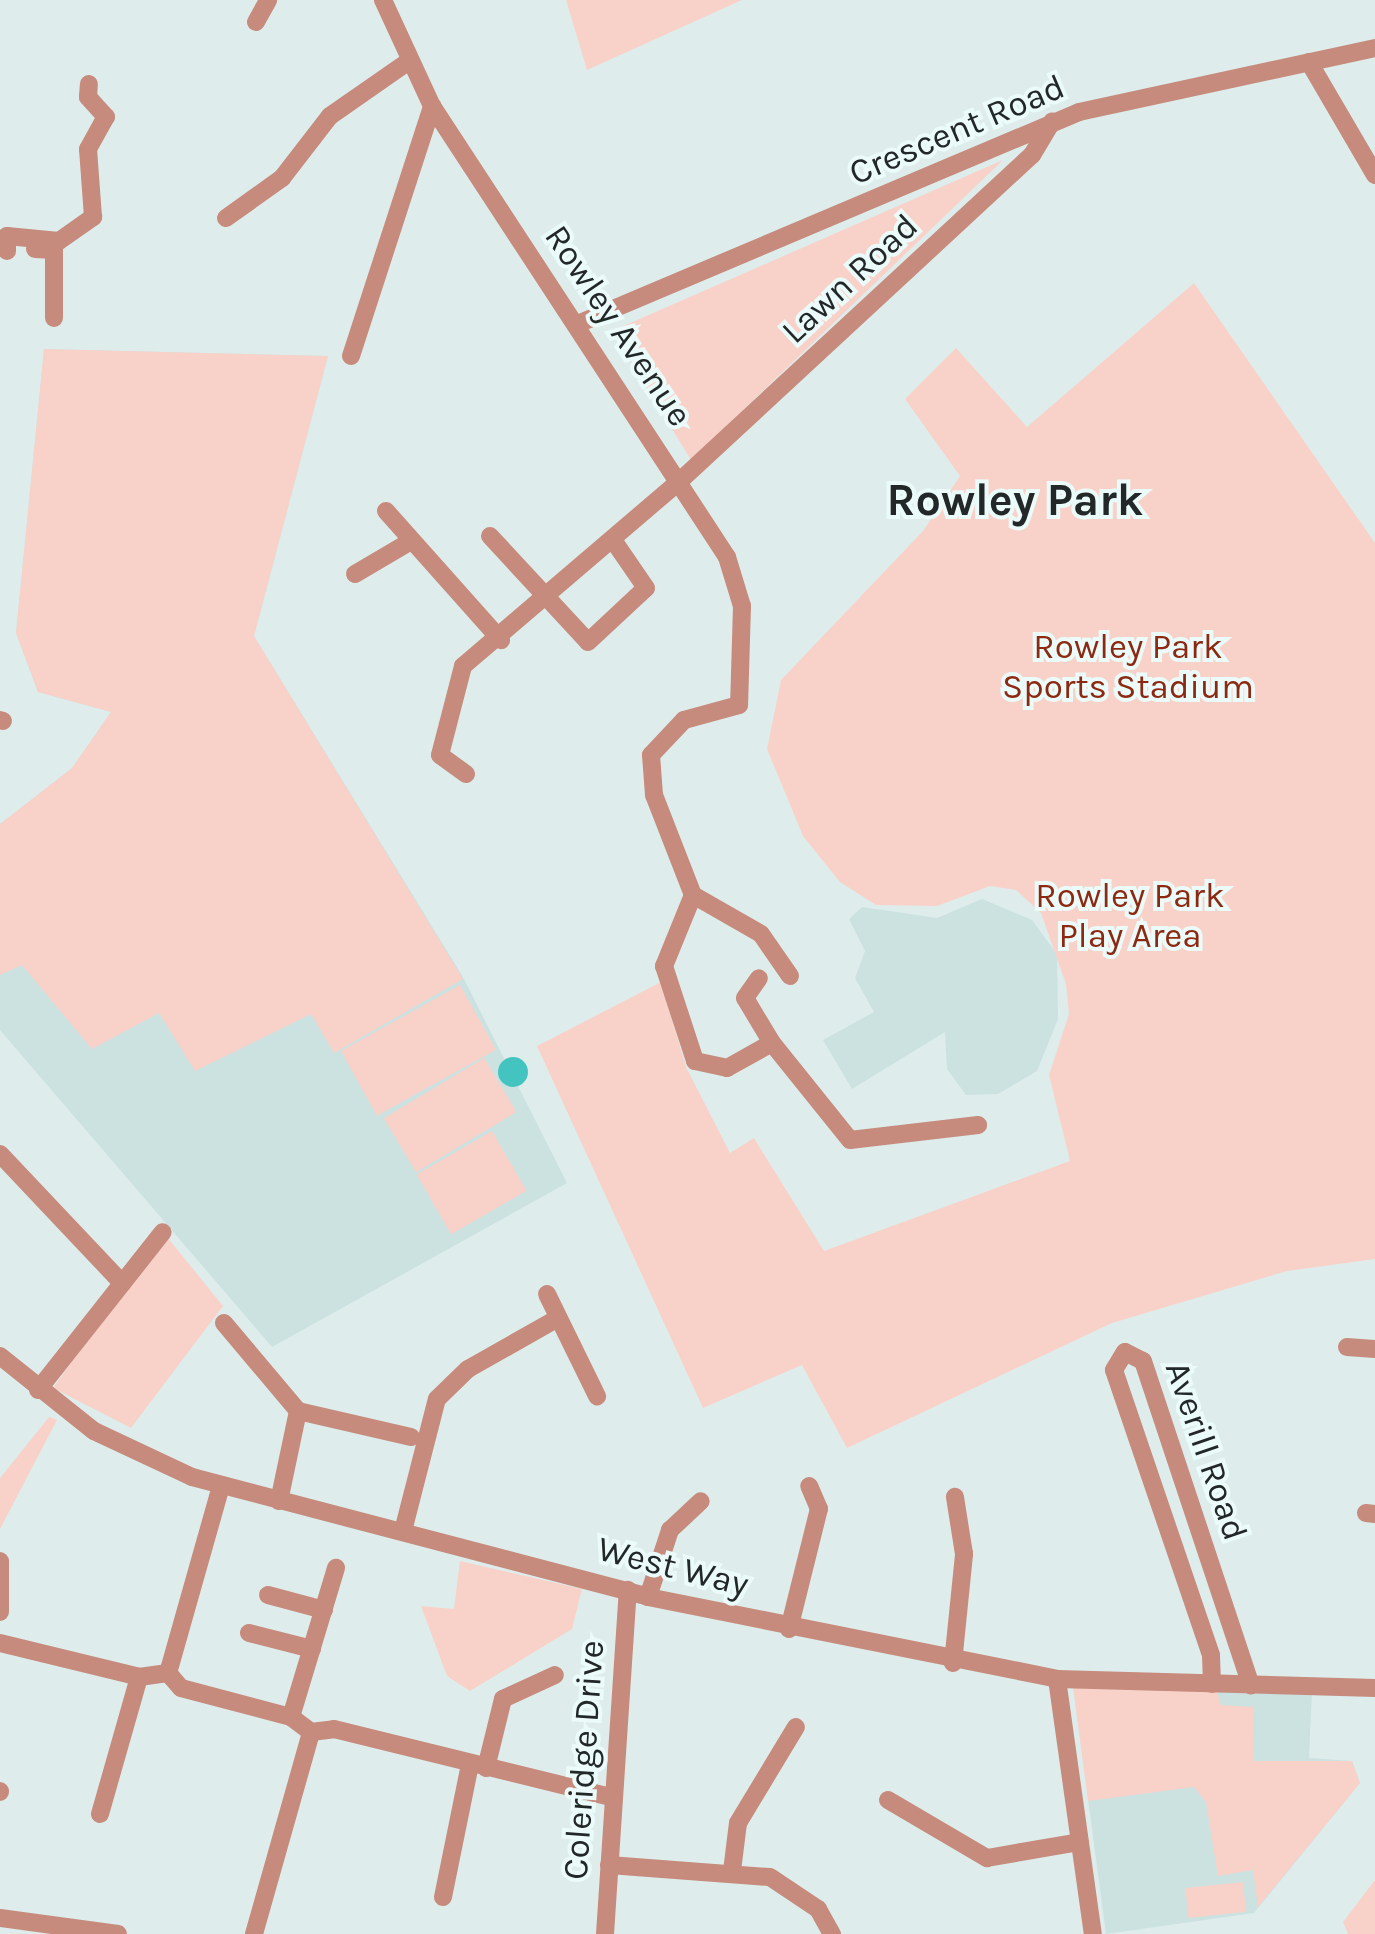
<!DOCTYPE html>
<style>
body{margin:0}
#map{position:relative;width:1375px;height:1934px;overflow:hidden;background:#deedec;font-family:Karla,sans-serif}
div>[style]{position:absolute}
.built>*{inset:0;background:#cbe2e1}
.green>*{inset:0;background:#f8d2c9;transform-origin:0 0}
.water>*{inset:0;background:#44c4c1}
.round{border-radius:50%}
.minor>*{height:18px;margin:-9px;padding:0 9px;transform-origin:9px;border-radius:9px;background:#c68b7c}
span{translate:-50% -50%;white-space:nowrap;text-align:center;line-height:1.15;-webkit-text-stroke:8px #ebfbfa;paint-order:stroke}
.street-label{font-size:35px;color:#222727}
.park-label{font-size:35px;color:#8d2811}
.district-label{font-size:45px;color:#222727;font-weight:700}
</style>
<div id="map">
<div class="built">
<i style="clip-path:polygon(44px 349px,328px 356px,254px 636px,463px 977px,567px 1183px,272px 1347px,0 1030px,0 824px,72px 768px,111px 712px,38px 692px,16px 633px)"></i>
<i style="clip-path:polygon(982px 899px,1032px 920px,1057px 954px,1058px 1019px,1037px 1071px,998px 1094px,966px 1095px,947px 1069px,945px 1032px,852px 1089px,823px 1040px,874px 1012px,855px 978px,865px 951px,849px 919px,862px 907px,937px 918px)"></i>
<i style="clip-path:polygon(1073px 1686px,1312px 1691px,1309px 1758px,1352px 1761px,1360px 1783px,1254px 1913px,1106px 1934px)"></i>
</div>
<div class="green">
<i style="clip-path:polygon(566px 0,742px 0,587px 70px)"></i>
<i style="clip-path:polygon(1003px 160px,691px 460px,612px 331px)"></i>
<i style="clip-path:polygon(1194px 283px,1375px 543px,1375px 1259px,1287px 1271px,1112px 1323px,847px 1448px,802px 1365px,703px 1408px,537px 1046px,661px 982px,686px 1067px,730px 1153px,754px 1138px,824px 1251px,1070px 1161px,1049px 1075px,1069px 1014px,1066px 984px,1041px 913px,1016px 890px,990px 886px,937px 906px,876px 905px,840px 882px,803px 836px,767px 749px,781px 680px,923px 531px,960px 476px,905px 399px,956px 348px,1027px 427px)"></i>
<i style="clip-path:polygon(44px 349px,328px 356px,254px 636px,463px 979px,334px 1053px,311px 1014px,195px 1071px,159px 1013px,92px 1049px,22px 965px,0 975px,0 824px,72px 768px,111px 712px,38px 692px,16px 633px)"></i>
<i style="left:460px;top:985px;width:74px;height:136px;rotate:61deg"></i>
<i style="left:484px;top:1058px;width:63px;height:117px;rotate:59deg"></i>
<i style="left:492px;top:1131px;width:69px;height:87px;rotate:60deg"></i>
<i style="clip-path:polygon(163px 1232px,223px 1306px,131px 1428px,53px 1388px)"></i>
<i style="clip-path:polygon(49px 1417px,57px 1420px,0 1529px,0 1478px)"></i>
<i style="clip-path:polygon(460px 1561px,582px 1589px,572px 1629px,470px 1691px,447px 1676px,421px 1606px,454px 1609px)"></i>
<i style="clip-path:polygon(1073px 1686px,1216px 1689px,1221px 1705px,1253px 1707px,1254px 1761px,1352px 1761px,1360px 1783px,1258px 1907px,1253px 1870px,1218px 1876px,1206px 1802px,1194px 1787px,1088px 1801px)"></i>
<i style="clip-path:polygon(1375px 1880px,1375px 1934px,1348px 1934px,1343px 1922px)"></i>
<i style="left:1243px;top:1882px;width:30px;height:58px;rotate:84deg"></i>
</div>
<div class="water">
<i class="round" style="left:498px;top:1057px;width:30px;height:30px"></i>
</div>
<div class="minor">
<i style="left:383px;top:0;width:117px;rotate:65.2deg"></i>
<i style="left:432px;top:106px;width:539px;rotate:56.81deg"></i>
<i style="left:727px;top:557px;width:51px;rotate:73deg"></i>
<i style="left:742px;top:606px;width:99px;rotate:91.7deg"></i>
<i style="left:739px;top:705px;width:57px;rotate:164.7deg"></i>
<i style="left:684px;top:720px;width:48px;rotate:133.3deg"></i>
<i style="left:651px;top:755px;width:40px;rotate:85.7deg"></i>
<i style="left:654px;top:795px;width:107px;rotate:68.7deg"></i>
<i style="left:693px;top:895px;width:77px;rotate:112.2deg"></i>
<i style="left:664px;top:966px;width:100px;rotate:71.9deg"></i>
<i style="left:695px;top:1061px;width:33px;rotate:12deg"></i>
<i style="left:727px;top:1068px;width:51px;rotate:-29.1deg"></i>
<i style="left:772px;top:1043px;width:52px;rotate:-121deg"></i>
<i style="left:745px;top:998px;width:24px;rotate:-55deg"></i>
<i style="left:256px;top:22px;width:25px;rotate:-61deg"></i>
<i style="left:1309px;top:62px;width:131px;rotate:59.7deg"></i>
<i style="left:226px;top:218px;width:69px;rotate:-35.5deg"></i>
<i style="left:282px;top:178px;width:78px;rotate:-52.3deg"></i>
<i style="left:330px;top:116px;width:96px;rotate:-34.8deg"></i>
<i style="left:35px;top:249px;width:19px;rotate:3deg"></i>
<i style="left:54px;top:250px;width:68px;rotate:90deg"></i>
<i style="left:7px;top:251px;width:15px;rotate:-90deg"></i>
<i style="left:7px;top:236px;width:52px;rotate:5.5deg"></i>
<i style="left:59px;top:241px;width:42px;rotate:-35.2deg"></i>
<i style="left:93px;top:217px;width:68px;rotate:-94.2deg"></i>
<i style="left:88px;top:149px;width:37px;rotate:-61deg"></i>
<i style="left:106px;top:117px;width:27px;rotate:-132deg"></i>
<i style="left:88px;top:97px;width:13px;rotate:-86deg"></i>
<i style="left:580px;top:323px;width:542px;rotate:-22.92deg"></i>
<i style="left:1079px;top:112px;width:303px;rotate:-12.2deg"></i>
<i style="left:351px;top:356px;width:263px;rotate:-72deg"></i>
<i style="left:386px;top:511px;width:173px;rotate:48.3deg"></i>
<i style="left:490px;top:536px;width:144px;rotate:47.2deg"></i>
<i style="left:588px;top:642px;width:79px;rotate:-43deg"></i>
<i style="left:646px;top:588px;width:58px;rotate:-124.5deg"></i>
<i style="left:355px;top:574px;width:65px;rotate:-30.5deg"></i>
<i style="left:0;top:720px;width:3px;rotate:18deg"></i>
<i style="left:466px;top:774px;width:32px;rotate:-144deg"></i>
<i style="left:440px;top:755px;width:92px;rotate:-75.5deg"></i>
<i style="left:463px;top:666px;width:289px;rotate:-40.5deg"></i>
<i style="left:683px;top:478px;width:476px;rotate:-42.8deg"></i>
<i style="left:1032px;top:155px;width:39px;rotate:-59deg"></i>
<i style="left:693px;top:895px;width:78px;rotate:29.8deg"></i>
<i style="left:761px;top:934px;width:51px;rotate:55.4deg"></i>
<i style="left:772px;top:1043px;width:124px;rotate:51.2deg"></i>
<i style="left:850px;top:1140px;width:129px;rotate:-6.7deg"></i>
<i style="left:0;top:1154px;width:178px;rotate:46.6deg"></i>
<i style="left:547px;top:1294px;width:114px;rotate:63.9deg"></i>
<i style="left:224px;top:1323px;width:115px;rotate:49.9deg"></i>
<i style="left:298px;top:1411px;width:92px;rotate:101.9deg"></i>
<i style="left:1347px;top:1347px;width:28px;rotate:4deg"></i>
<i style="left:0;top:1356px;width:120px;rotate:38.6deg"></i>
<i style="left:94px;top:1431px;width:108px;rotate:25.1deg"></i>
<i style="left:192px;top:1477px;width:472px;rotate:14.7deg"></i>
<i style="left:648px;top:1597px;width:417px;rotate:11.3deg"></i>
<i style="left:1057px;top:1679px;width:318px;rotate:1.6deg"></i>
<i style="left:38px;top:1390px;width:201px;rotate:-51.7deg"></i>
<i style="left:298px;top:1411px;width:116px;rotate:13deg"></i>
<i style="left:221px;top:1486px;width:194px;rotate:105.8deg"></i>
<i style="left:168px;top:1673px;width:20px;rotate:49deg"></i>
<i style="left:181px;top:1688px;width:114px;rotate:14.8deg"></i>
<i style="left:291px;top:1717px;width:25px;rotate:37deg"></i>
<i style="left:1366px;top:1513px;width:9px;rotate:6deg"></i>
<i style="left:403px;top:1531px;width:136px;rotate:-75.6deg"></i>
<i style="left:437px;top:1399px;width:43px;rotate:-44.1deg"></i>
<i style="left:468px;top:1369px;width:103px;rotate:-29.5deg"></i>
<i style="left:0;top:1561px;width:51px;rotate:90deg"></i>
<i style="left:268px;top:1595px;width:58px;rotate:15deg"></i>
<i style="left:648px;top:1597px;width:71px;rotate:-71.8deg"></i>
<i style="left:670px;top:1530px;width:42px;rotate:-43.1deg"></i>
<i style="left:789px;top:1629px;width:124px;rotate:-76deg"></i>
<i style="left:819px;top:1509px;width:25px;rotate:-113deg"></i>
<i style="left:249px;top:1633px;width:65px;rotate:14.3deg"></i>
<i style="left:0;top:1643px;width:143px;rotate:13.7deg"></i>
<i style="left:139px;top:1677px;width:29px;rotate:-8deg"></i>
<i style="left:953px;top:1663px;width:110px;rotate:-84.2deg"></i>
<i style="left:964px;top:1554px;width:58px;rotate:-99deg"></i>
<i style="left:1057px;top:1679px;width:258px;rotate:82deg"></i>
<i style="left:1212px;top:1684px;width:29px;rotate:-92deg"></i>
<i style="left:1211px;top:1655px;width:301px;rotate:-108.8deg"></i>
<i style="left:1114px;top:1370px;width:21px;rotate:-59deg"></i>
<i style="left:1125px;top:1352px;width:20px;rotate:27deg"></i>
<i style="left:1143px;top:1361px;width:342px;rotate:71.6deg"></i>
<i style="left:291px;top:1717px;width:156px;rotate:-73.2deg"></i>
<i style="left:311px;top:1732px;width:23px;rotate:-7deg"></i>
<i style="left:334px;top:1729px;width:288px;rotate:13.8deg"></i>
<i style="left:486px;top:1768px;width:71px;rotate:-76.2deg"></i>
<i style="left:503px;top:1699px;width:57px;rotate:-24.8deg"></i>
<i style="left:0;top:1791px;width:1px;rotate:90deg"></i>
<i style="left:888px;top:1800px;width:115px;rotate:30.4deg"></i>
<i style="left:987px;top:1858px;width:94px;rotate:-9.8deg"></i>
<i style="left:100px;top:1814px;width:142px;rotate:-74.1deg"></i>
<i style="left:609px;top:1865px;width:161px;rotate:4.3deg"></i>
<i style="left:770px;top:1877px;width:58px;rotate:33.7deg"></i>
<i style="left:818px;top:1909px;width:29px;rotate:61deg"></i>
<i style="left:732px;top:1871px;width:48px;rotate:-82.9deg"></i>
<i style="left:738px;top:1823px;width:112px;rotate:-58.9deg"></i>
<i style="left:443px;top:1897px;width:136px;rotate:-78.5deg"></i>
<i style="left:0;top:1918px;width:119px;rotate:7.7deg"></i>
<i style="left:254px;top:1934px;width:210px;rotate:-74.2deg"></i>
<i style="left:605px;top:1934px;width:345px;rotate:-86.2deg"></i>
</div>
<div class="street-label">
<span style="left:957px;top:130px;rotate:-23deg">Crescent Road</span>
<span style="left:850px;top:279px;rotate:-43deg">Lawn Road</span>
<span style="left:618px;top:326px;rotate:56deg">Rowley Avenue</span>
<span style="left:1206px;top:1451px;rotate:71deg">Averill Road</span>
<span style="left:673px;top:1567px;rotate:14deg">West Way</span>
<span style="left:584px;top:1760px;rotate:-86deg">Coleridge Drive</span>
</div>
<div class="park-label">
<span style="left:1128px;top:667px">Rowley Park<br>Sports Stadium</span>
<span style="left:1130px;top:916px">Rowley Park<br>Play Area</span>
</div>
<div class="district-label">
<span style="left:1015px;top:501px">Rowley Park</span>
</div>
</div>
